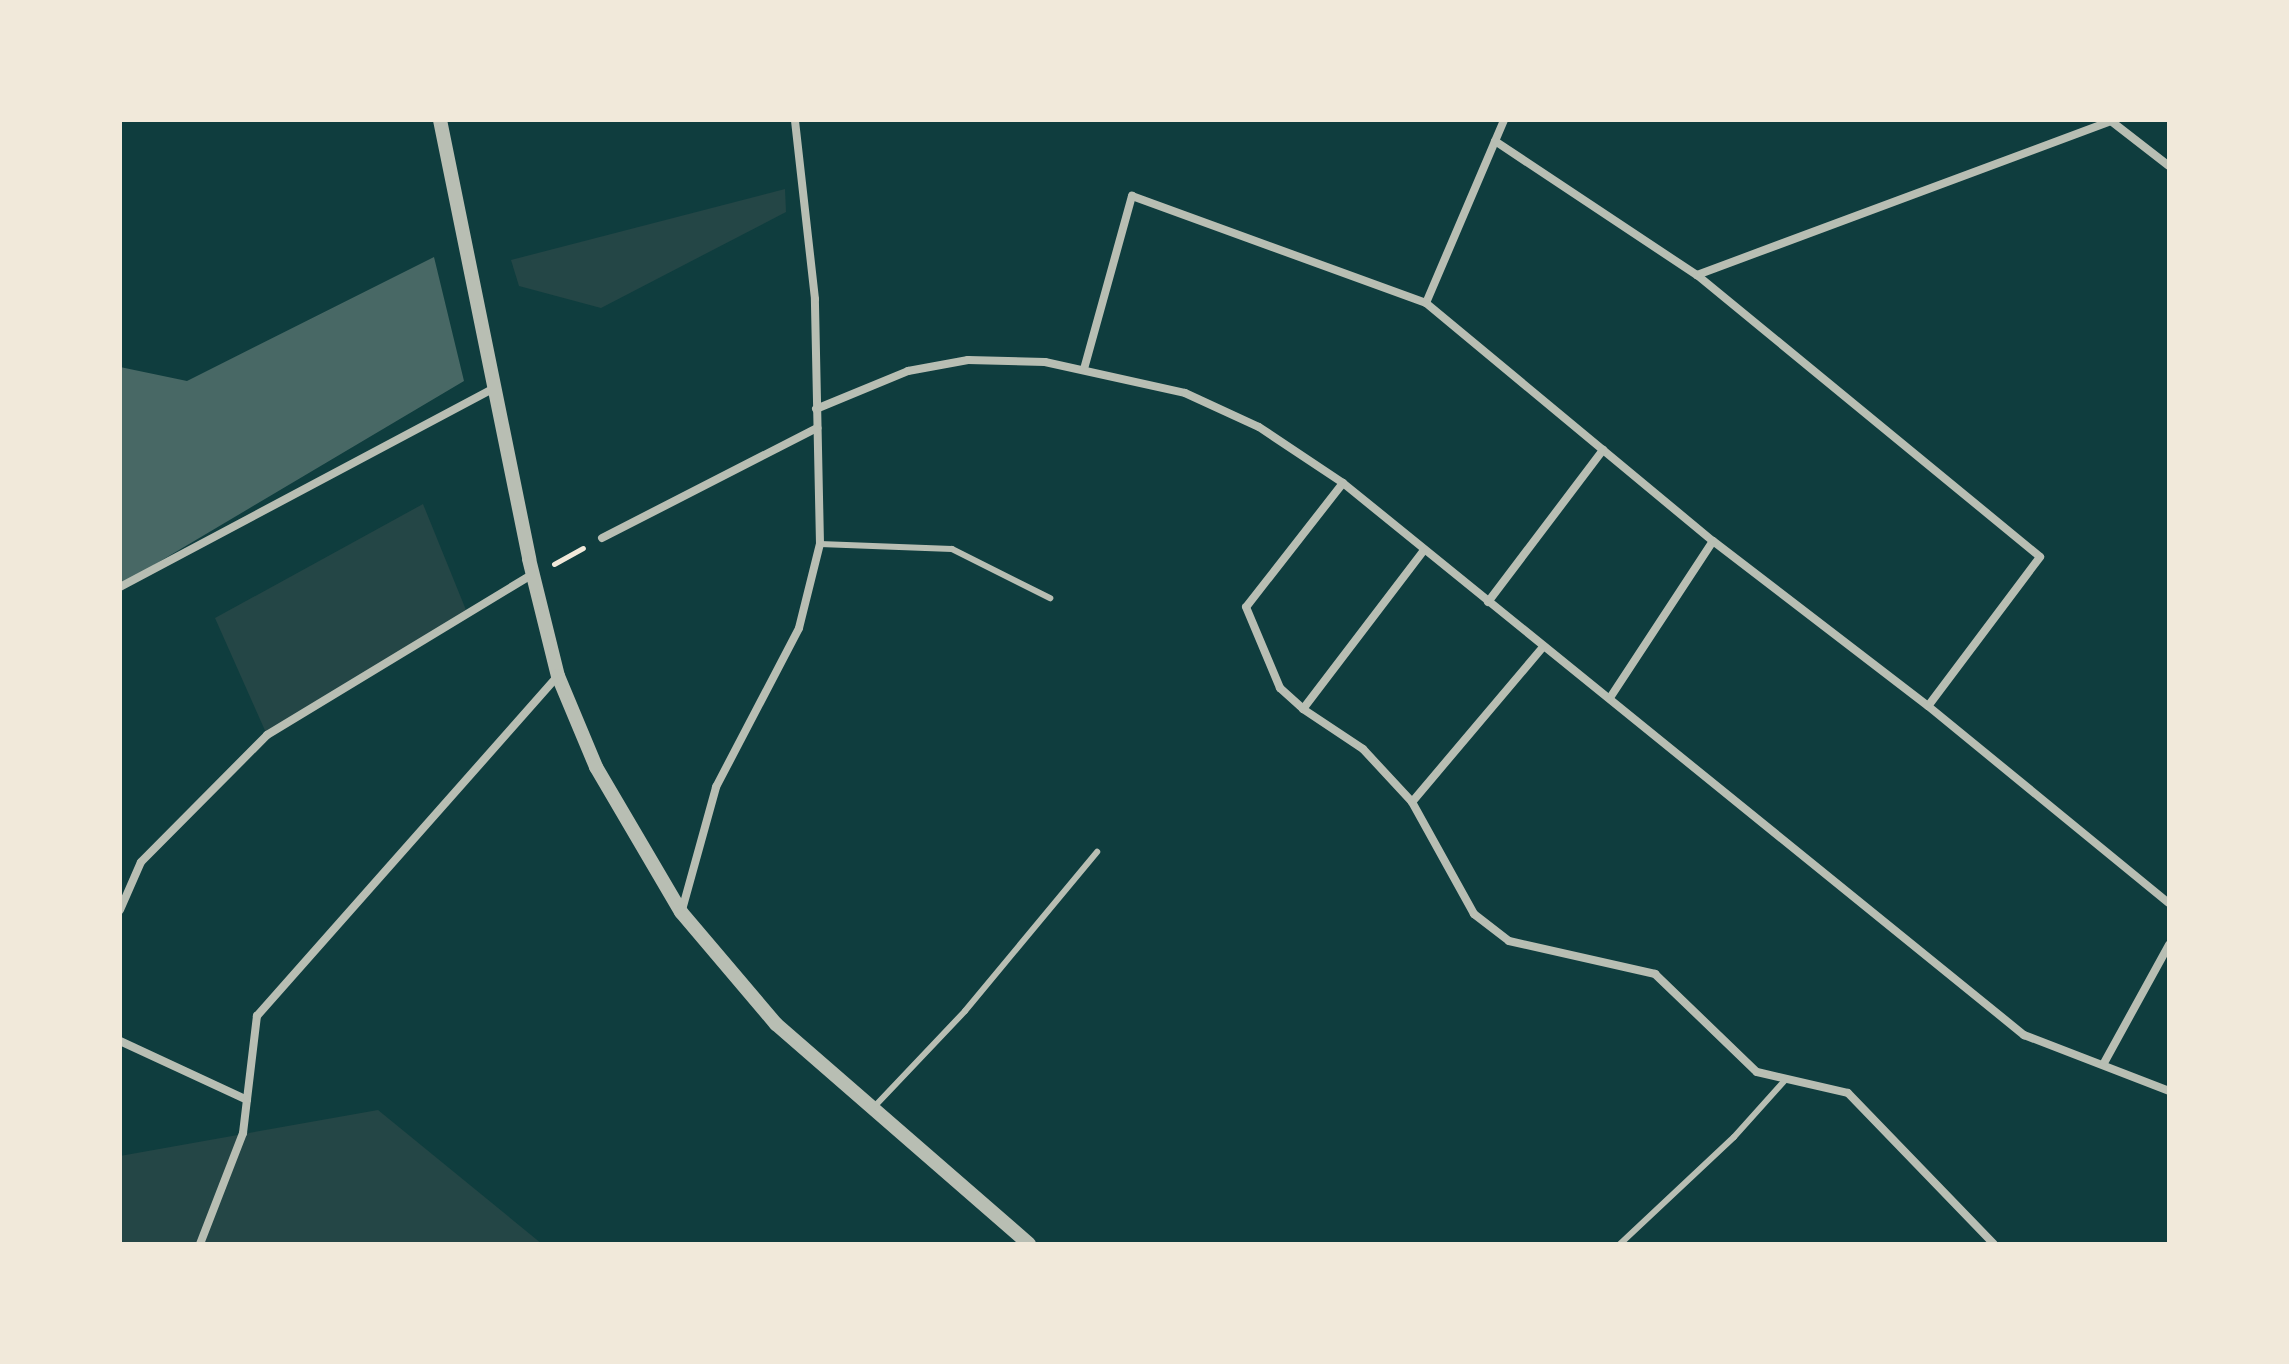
<!DOCTYPE html>
<style>
body{margin:0}
#map{position:relative;width:2289px;height:1364px;overflow:hidden;background:#0f3d3e;font-family:Helvetica,sans-serif}
div>[style]{position:absolute}
.green>*{inset:0;background:#244646}
.building>*{inset:0;background:#486865}
.path>*{height:5px;margin:-2.5px;padding:0 2.5px;transform-origin:2.5px;border-radius:2.5px;background:#f1e9da}
.service>*{height:6px;margin:-3px;padding:0 3px;transform-origin:3px;border-radius:3px;background:#b8beb3}
.minor>*{height:8px;margin:-4px;padding:0 4px;transform-origin:4px;border-radius:4px;background:#b8beb3}
.tertiary>*{height:14px;margin:-7px;padding:0 7px;transform-origin:7px;border-radius:7px;background:#b8beb3}
span{translate:-50% -50%;white-space:nowrap;text-align:center;line-height:1.15;-webkit-text-stroke:8px #f1e9da;paint-order:stroke}
.frame{position:absolute;inset:0;border:122px solid #f1e9da;pointer-events:none}
</style>
<div id="map">
<div class="green">
<i style="clip-path:polygon(785px 189px,786px 212px,601px 308px,519px 286px,511px 260px)"></i>
<i style="clip-path:polygon(423px 504px,468px 615px,267px 735px,215px 618px)"></i>
<i style="clip-path:polygon(378px 1110px,542px 1244px,120px 1244px,120px 1156px)"></i>
</div>
<div class="building">
<i style="clip-path:polygon(434px 257px,464px 381px,120px 585px,120px 367px,187px 381px)"></i>
</div>
<div class="path">
<i style="left:554px;top:564px;width:33px;rotate:-29deg"></i>
</div>
<div class="service">
<i style="left:820px;top:544px;width:132px;rotate:2.2deg"></i>
<i style="left:952px;top:549px;width:110px;rotate:26.6deg"></i>
<i style="left:874px;top:1107px;width:132px;rotate:-46.5deg"></i>
<i style="left:965px;top:1011px;width:207px;rotate:-50.3deg"></i>
<i style="left:1620px;top:1244px;width:156px;rotate:-43.2deg"></i>
<i style="left:1734px;top:1137px;width:78px;rotate:-48.1deg"></i>
</div>
<div class="minor">
<i style="left:2111px;top:121px;width:73px;rotate:37.8deg"></i>
<i style="left:1495px;top:141px;width:242px;rotate:33.6deg"></i>
<i style="left:1697px;top:275px;width:444px;rotate:39.4deg"></i>
<i style="left:2040px;top:557px;width:186px;rotate:126.9deg"></i>
<i style="left:1697px;top:275px;width:444px;rotate:-20.4deg"></i>
<i style="left:1426px;top:303px;width:199px;rotate:-66.9deg"></i>
<i style="left:1084px;top:369px;width:180px;rotate:-74.5deg"></i>
<i style="left:1132px;top:196px;width:313px;rotate:20deg"></i>
<i style="left:1426px;top:303px;width:373px;rotate:39.7deg"></i>
<i style="left:1713px;top:541px;width:188px;rotate:123.3deg"></i>
<i style="left:816px;top:409px;width:100px;rotate:-22.4deg"></i>
<i style="left:908px;top:371px;width:61px;rotate:-10.4deg"></i>
<i style="left:968px;top:360px;width:77px;rotate:1.5deg"></i>
<i style="left:1045px;top:362px;width:143px;rotate:12.5deg"></i>
<i style="left:1185px;top:393px;width:81px;rotate:24.7deg"></i>
<i style="left:1259px;top:427px;width:101px;rotate:33.7deg"></i>
<i style="left:1343px;top:483px;width:877px;rotate:39.03deg"></i>
<i style="left:2024px;top:1035px;width:155px;rotate:21.1deg"></i>
<i style="left:1343px;top:483px;width:157px;rotate:128deg"></i>
<i style="left:1246px;top:607px;width:88px;rotate:67.2deg"></i>
<i style="left:1280px;top:688px;width:31px;rotate:42deg"></i>
<i style="left:1303px;top:709px;width:72px;rotate:33.7deg"></i>
<i style="left:1363px;top:749px;width:72px;rotate:47.2deg"></i>
<i style="left:602px;top:538px;width:242px;rotate:-27.1deg"></i>
<i style="left:1713px;top:541px;width:271px;rotate:37.5deg"></i>
<i style="left:1928px;top:706px;width:311px;rotate:39.3deg"></i>
<i style="left:120px;top:587px;width:424px;rotate:-28deg"></i>
<i style="left:1488px;top:602px;width:191px;rotate:-52.9deg"></i>
<i style="left:1543px;top:647px;width:203px;rotate:130.2deg"></i>
<i style="left:1412px;top:802px;width:128px;rotate:61deg"></i>
<i style="left:1474px;top:914px;width:44px;rotate:37.6deg"></i>
<i style="left:1509px;top:941px;width:150px;rotate:12.7deg"></i>
<i style="left:1655px;top:974px;width:141px;rotate:43.9deg"></i>
<i style="left:1757px;top:1072px;width:93px;rotate:13deg"></i>
<i style="left:1848px;top:1093px;width:210px;rotate:46deg"></i>
<i style="left:1303px;top:709px;width:200px;rotate:-52.7deg"></i>
<i style="left:120px;top:910px;width:52px;rotate:-66.4deg"></i>
<i style="left:141px;top:862px;width:179px;rotate:-45.2deg"></i>
<i style="left:267px;top:735px;width:307px;rotate:-31.2deg"></i>
<i style="left:682px;top:910px;width:128px;rotate:-74.5deg"></i>
<i style="left:716px;top:787px;width:179px;rotate:-62.4deg"></i>
<i style="left:799px;top:628px;width:87px;rotate:-76deg"></i>
<i style="left:820px;top:544px;width:245px;rotate:-91.2deg"></i>
<i style="left:815px;top:299px;width:180px;rotate:-96.4deg"></i>
<i style="left:120px;top:1041px;width:140px;rotate:24.9deg"></i>
<i style="left:2104px;top:1063px;width:135px;rotate:-61.2deg"></i>
<i style="left:200px;top:1244px;width:119px;rotate:-68.8deg"></i>
<i style="left:243px;top:1133px;width:118px;rotate:-83.2deg"></i>
<i style="left:257px;top:1016px;width:454px;rotate:-48.5deg"></i>
</div>
<div class="tertiary">
<i style="left:440px;top:120px;width:448px;rotate:78.5deg"></i>
<i style="left:529px;top:559px;width:121px;rotate:76.1deg"></i>
<i style="left:558px;top:676px;width:99px;rotate:67.3deg"></i>
<i style="left:596px;top:767px;width:168px;rotate:59.6deg"></i>
<i style="left:681px;top:912px;width:147px;rotate:49.7deg"></i>
<i style="left:776px;top:1024px;width:335px;rotate:41deg"></i>
</div>
<div class="frame"></div>
</div>
